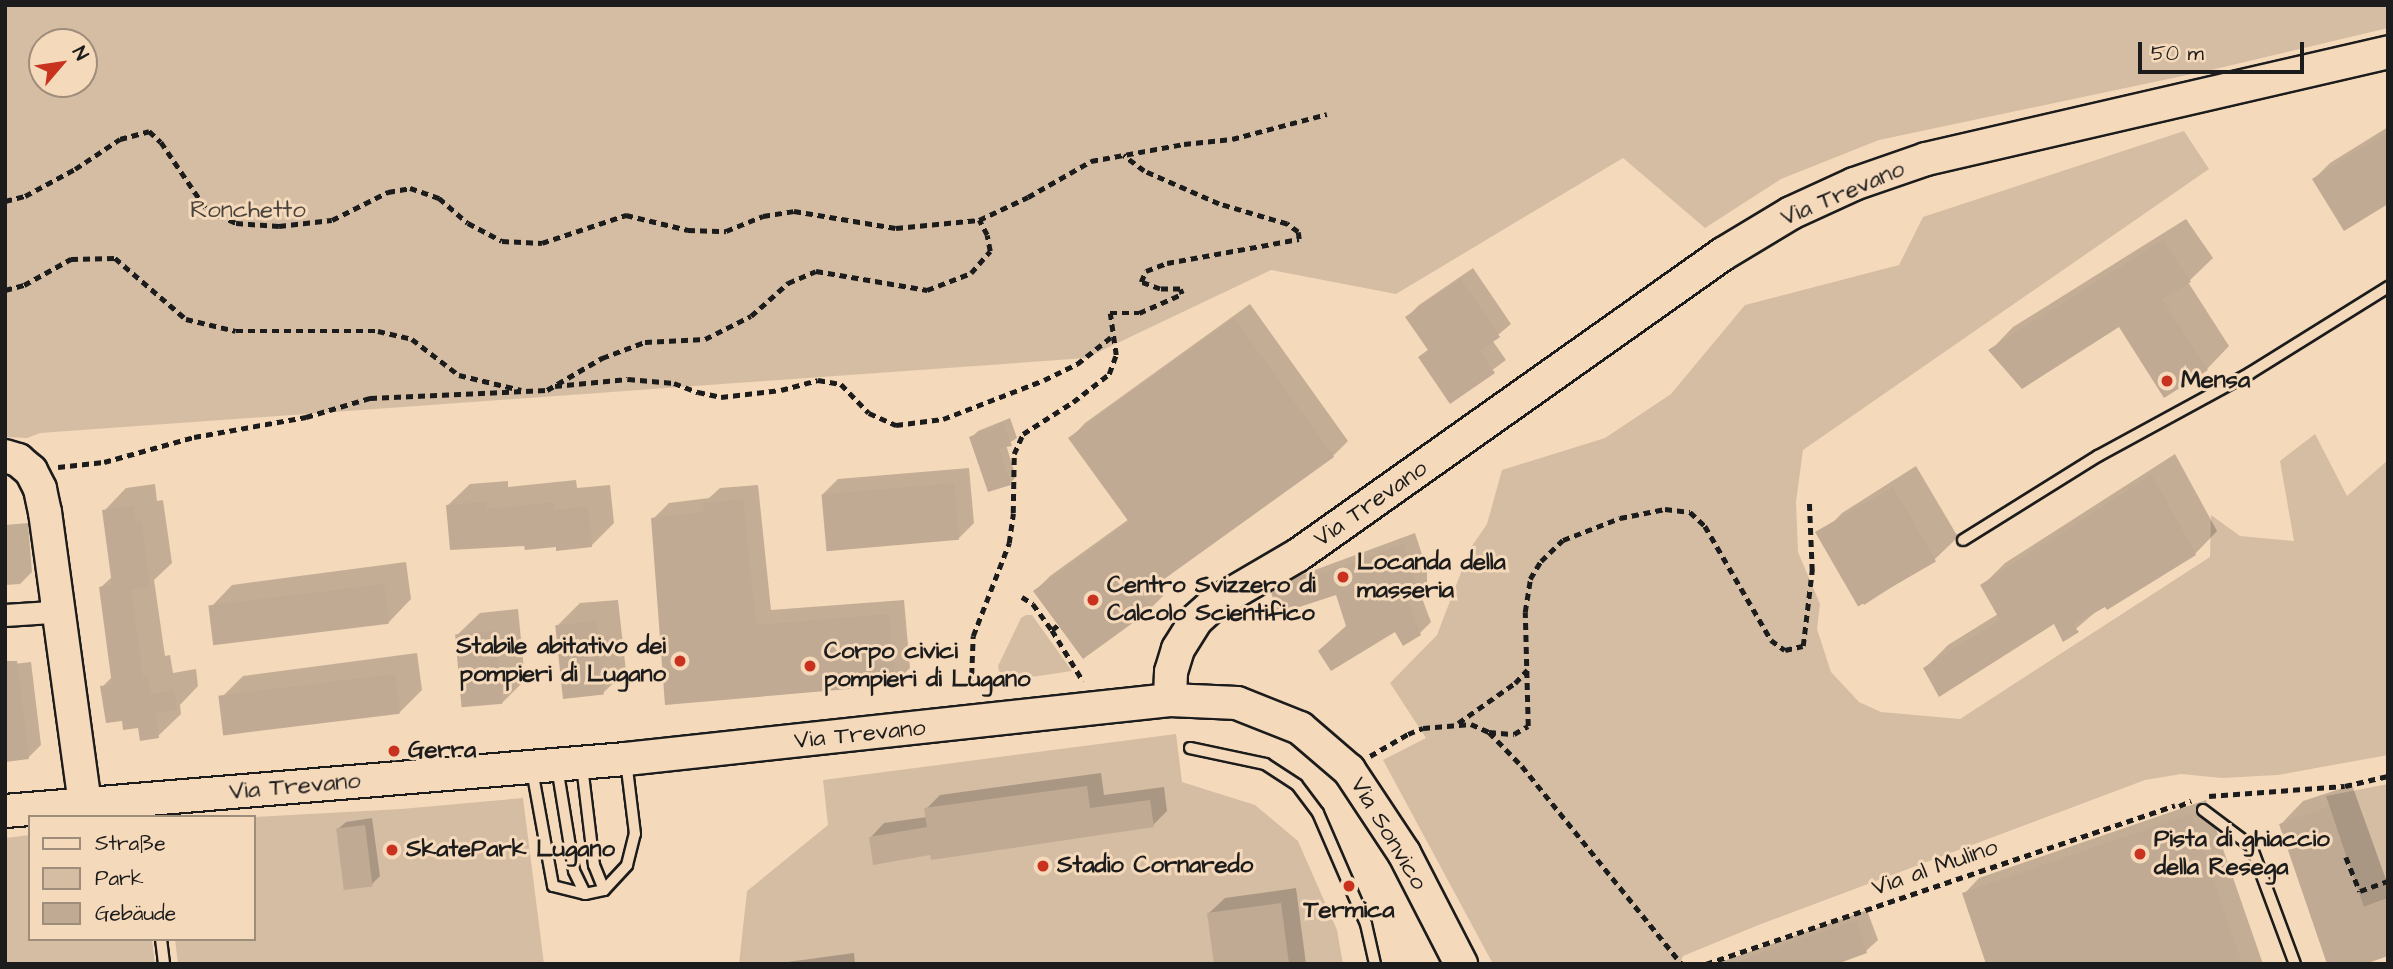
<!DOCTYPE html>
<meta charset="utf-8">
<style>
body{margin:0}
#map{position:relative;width:2393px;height:969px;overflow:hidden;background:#f5d9bb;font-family:"Architects Daughter",sans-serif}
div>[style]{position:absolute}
.green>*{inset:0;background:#d5bda4}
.shadow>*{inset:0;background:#0003}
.building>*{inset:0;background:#c0aa93;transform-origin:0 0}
.path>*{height:4.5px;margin-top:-2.25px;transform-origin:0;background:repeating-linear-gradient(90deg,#1c1c1c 0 7px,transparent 0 12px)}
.roads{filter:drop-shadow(2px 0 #1c1c1c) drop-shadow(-2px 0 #1c1c1c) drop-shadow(0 2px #1c1c1c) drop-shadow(0 -2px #1c1c1c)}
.lane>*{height:10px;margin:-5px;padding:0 5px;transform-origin:5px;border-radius:5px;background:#f5d9bb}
.street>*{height:21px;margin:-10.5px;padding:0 10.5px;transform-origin:10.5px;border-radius:10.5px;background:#f5d9bb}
.secondary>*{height:32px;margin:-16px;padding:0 16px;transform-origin:16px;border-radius:16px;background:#f5d9bb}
.dots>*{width:19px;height:19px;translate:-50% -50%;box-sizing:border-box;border:4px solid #f5d9bb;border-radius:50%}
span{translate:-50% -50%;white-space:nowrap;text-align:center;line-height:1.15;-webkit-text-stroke:6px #f5d9bb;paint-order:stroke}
.street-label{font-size:24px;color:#1c1c1c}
.park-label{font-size:24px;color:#4a443e}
.poi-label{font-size:24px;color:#1c1c1c;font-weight:700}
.left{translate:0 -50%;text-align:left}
.right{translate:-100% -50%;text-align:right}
.frame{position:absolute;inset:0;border:7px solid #1c1c1c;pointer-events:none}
.legend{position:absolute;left:28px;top:815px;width:228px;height:126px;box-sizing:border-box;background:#f5d9bb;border:2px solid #9e8d7b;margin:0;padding:9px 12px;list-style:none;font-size:21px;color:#1c1c1c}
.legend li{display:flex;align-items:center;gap:14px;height:35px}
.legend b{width:35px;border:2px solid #9e8d7b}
.north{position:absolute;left:28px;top:28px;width:70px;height:70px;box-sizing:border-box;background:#f5d9bb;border:2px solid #9e8d7b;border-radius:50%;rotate:61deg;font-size:19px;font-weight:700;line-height:28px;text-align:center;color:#1c1c1c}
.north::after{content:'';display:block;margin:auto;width:24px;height:32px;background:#c8321e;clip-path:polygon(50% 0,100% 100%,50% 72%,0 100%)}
.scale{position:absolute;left:2138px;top:42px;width:166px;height:32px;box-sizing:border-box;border:4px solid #1c1c1c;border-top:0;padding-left:9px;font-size:21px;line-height:24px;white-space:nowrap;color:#1c1c1c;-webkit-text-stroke:5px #f5d9bb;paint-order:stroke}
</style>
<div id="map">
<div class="green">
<i style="clip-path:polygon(evenodd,5px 5px,2388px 5px,2388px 28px,2211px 70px,1879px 140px,1781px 179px,1705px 228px,1623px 158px,1396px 294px,1271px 270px,1086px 358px,40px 433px,27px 438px,5px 437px,5px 5px,84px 42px,84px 84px,42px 84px,42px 42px,84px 42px)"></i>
<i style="clip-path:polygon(2184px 131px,2209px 169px,1803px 450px,1796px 502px,1798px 552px,1820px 604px,1817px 629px,1831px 672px,1859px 702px,1881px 712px,1960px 719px,2210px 557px,2211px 515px,2240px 536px,2294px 541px,2280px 461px,2315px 434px,2347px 496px,2388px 460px,2388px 755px,2278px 775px,2222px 778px,2181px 774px,2145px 780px,1761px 924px,1683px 956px,1680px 964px,1493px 964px,1383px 760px,1426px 738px,1390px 683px,1437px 635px,1470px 549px,1487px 524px,1502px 470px,1605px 438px,1671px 394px,1745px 305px,1899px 265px,1923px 217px)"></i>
<i style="clip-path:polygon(1026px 615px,1032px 615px,1072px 671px,1011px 680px,1000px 675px,998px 666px,1021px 618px)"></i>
<i style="clip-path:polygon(1176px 734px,1182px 782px,1255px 805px,1298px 841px,1337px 930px,1343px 964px,739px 964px,747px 891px,828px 825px,823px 780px)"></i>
<i style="clip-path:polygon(2388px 784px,2388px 898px,2363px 907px,2326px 796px)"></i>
<i style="clip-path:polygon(523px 798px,544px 964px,178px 964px,175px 939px,254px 939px,254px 817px,401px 809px)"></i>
<i style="clip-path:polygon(30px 835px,30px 939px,152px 939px,155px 964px,5px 964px,5px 838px)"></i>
</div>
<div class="shadow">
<i style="clip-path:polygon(2388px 127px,2388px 202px,2314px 179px,2330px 163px)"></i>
<i style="clip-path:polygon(2186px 219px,2213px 258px,2188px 282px,2229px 346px,2207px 369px,2119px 325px,1991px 350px,2013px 327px)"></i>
<i style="clip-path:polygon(1473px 268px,1511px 324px,1492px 340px,1506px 360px,1450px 401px,1420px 357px,1429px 349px,1407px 317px,1419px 305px)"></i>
<i style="clip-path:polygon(1250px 304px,1348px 441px,1333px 456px,1158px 582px,1166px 593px,1151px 608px,1035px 591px,1050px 576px,1129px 519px,1071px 438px,1085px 423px)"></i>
<i style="clip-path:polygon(1010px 418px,1017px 438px,1006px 445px,1016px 477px,1010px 483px,971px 438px,978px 431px)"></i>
<i style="clip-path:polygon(2175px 454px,2217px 531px,2195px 554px,2099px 609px,2064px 639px,2054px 622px,1925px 668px,1948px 645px,1998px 614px,1982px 586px,2005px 563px)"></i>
<i style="clip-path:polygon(1916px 466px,1958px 537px,1935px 559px,1864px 605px,1820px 536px,1842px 513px)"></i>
<i style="clip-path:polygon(969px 468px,974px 523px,958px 539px,822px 495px,838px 479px)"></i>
<i style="clip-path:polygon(576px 480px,577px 488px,610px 485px,614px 523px,591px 546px,526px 545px,447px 506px,470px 484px,508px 481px,508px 487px)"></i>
<i style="clip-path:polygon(155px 484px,157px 501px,163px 500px,172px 563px,154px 580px,165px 656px,170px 655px,173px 673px,196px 669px,198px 686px,180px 705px,181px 714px,158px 736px,123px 719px,102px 687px,112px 677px,100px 588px,113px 576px,104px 511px,126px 488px)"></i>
<i style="clip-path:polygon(758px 485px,771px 610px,904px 600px,910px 668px,894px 684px,667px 704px,653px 519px,669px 503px,709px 498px,720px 488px)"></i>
<i style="clip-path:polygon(28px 523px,32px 572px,20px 584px,5px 585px,5px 525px)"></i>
<i style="clip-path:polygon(1415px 533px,1427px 570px,1427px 583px,1419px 590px,1431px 622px,1419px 634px,1348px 626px,1338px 593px,1273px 593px,1285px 581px)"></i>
<i style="clip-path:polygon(406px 562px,411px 599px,389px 622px,210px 608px,232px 585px)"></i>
<i style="clip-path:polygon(618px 600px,626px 671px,603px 693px,557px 626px,580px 603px)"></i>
<i style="clip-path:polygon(518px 609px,525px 680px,502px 703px,457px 635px,480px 613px)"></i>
<i style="clip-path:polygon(417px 653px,422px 690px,400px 712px,221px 698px,243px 676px)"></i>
<i style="clip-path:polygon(31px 662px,41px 745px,28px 758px,5px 665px)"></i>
<i style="clip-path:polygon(1101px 773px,1104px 795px,1164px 787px,1167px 811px,1153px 825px,932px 853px,871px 837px,884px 823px,927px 817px,926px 809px,940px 795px)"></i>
<i style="clip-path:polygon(2352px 785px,2388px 885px,2388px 953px,2281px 824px,2303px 801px)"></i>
<i style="clip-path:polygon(2206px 800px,2263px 964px,1988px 964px,1964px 894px,1979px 878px)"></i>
<i style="clip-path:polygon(372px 818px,380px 876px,372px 884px,338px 829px,346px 822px)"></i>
<i style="clip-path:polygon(1296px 888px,1306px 964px,1216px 964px,1209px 913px,1225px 898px)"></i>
<i style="clip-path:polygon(1867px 910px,1878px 940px,1866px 951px,1831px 964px,1715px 964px)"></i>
<i style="clip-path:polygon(854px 953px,855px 964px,779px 964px,780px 963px)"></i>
</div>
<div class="building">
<i style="clip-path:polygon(2388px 132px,2388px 204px,2344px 231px,2312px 179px)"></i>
<i style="clip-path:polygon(2163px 240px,2191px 282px,2162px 299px,2208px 370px,2164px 398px,2119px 327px,2022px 389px,1988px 350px)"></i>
<i style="clip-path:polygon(1461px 279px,1500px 337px,1480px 351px,1495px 373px,1450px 404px,1418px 357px,1428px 350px,1405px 317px)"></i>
<i style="clip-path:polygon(1234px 318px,1334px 457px,1142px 595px,1152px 609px,1083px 659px,1033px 591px,1129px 522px,1068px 438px)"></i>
<i style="clip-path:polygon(1003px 423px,1012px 446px,999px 448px,1011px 485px,988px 492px,969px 437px)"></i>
<i style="clip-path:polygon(2152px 475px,2196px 555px,2107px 610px,2105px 607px,2073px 625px,2079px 632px,2063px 642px,2054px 624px,1939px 697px,1923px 668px,2000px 620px,1980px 585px)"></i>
<i style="left:954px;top:483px;width:57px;height:133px;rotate:85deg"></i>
<i style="left:1893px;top:487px;width:86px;height:90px;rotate:60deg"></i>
<i style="clip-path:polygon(743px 499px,756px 625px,889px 614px,895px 685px,665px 705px,651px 518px,704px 512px,703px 503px)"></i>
<i style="clip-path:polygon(487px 502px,486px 509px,554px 502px,555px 510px,588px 506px,592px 547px,556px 551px,556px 547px,525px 550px,524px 546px,450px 550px,446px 505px)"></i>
<i style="clip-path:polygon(133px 506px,135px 522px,141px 521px,150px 587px,131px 590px,143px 678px,148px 677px,151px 694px,174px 691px,177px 710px,155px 713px,159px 738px,140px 741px,138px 728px,123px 730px,122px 721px,106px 723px,100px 686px,112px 685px,99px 587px,112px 585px,102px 510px)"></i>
<i style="clip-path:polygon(1404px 544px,1415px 582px,1415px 597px,1408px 601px,1421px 635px,1403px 646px,1395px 632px,1331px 671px,1318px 651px,1346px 626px,1336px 595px,1278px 614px,1271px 592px)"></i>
<i style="left:384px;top:584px;width:40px;height:177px;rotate:83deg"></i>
<i style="left:596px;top:621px;width:74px;height:41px;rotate:84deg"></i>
<i style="left:496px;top:631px;width:73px;height:41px;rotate:85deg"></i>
<i style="clip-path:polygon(5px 661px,17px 661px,29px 759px,5px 762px)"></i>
<i style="left:395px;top:674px;width:40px;height:178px;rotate:83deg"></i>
<i style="clip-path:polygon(1087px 786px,1090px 808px,1150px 800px,1154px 827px,931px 860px,930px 855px,873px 865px,869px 837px,927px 827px,924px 808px)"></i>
<i style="clip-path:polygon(2329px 807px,2364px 907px,2388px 898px,2388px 956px,2365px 964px,2327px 964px,2279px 824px)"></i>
<i style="clip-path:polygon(2191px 814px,2242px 964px,1986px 964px,1962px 893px)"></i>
<i style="left:365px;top:825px;width:62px;height:29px;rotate:83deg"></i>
<i style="clip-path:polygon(1281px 903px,1289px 964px,1214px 964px,1207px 913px)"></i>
<i style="clip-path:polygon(1856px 920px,1867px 953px,1837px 964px,1739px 964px,1739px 961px)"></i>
</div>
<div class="path">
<i style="left:5px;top:201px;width:21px;rotate:-14deg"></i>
<i style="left:25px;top:196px;width:57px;rotate:-28.4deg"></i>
<i style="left:75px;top:169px;width:54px;rotate:-33.7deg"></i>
<i style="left:120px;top:139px;width:30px;rotate:-15deg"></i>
<i style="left:149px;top:131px;width:16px;rotate:43deg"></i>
<i style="left:161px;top:142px;width:82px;rotate:55.9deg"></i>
<i style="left:207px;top:210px;width:32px;rotate:24deg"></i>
<i style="left:236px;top:223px;width:43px;rotate:4deg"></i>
<i style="left:279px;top:226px;width:53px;rotate:-6.5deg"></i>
<i style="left:332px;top:220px;width:63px;rotate:-26.6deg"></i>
<i style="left:388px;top:192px;width:22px;rotate:-10deg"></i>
<i style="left:410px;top:188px;width:31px;rotate:19deg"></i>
<i style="left:439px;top:198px;width:38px;rotate:41deg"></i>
<i style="left:468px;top:223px;width:38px;rotate:28deg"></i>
<i style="left:502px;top:241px;width:40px;rotate:2.9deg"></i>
<i style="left:542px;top:243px;width:89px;rotate:-18.4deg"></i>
<i style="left:626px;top:215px;width:64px;rotate:13.6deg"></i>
<i style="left:688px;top:230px;width:38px;rotate:2deg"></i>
<i style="left:726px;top:231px;width:40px;rotate:-22deg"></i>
<i style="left:763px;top:216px;width:31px;rotate:-9deg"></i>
<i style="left:794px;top:211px;width:103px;rotate:9.5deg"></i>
<i style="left:896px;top:228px;width:83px;rotate:-5.5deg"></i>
<i style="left:979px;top:220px;width:54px;rotate:-25.1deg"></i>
<i style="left:1028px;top:197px;width:73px;rotate:-29.7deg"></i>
<i style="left:1091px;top:161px;width:95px;rotate:-10.4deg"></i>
<i style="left:1184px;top:144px;width:48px;rotate:-5.9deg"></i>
<i style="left:1232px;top:139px;width:98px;rotate:-14.7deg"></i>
<i style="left:5px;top:290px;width:20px;rotate:-15deg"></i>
<i style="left:24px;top:285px;width:54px;rotate:-29deg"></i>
<i style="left:71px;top:259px;width:44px;rotate:-1.3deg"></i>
<i style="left:115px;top:258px;width:94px;rotate:40.7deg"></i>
<i style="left:186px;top:319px;width:51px;rotate:13.5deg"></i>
<i style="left:236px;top:331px;width:142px"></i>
<i style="left:378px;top:331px;width:35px;rotate:13deg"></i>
<i style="left:412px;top:339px;width:59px;rotate:37.5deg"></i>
<i style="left:459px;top:375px;width:64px;rotate:13.6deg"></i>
<i style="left:555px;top:386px;width:73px;rotate:-5.5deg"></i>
<i style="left:628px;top:379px;width:46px;rotate:5deg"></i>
<i style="left:674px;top:383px;width:26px;rotate:21deg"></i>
<i style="left:698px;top:392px;width:24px;rotate:12deg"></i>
<i style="left:721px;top:397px;width:60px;rotate:-6.7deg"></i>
<i style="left:781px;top:390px;width:38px;rotate:-15deg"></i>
<i style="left:818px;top:380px;width:23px;rotate:10deg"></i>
<i style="left:841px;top:384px;width:40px;rotate:46deg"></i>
<i style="left:869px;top:413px;width:30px;rotate:24deg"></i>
<i style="left:896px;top:425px;width:47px;rotate:-7.3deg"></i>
<i style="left:943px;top:419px;width:108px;rotate:-21.1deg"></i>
<i style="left:1044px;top:380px;width:37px;rotate:-26deg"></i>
<i style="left:1077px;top:364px;width:43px;rotate:-38.5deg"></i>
<i style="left:58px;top:467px;width:46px;rotate:-6.2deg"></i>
<i style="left:104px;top:462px;width:93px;rotate:-15.5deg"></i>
<i style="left:194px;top:437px;width:114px;rotate:-10.1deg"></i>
<i style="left:306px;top:417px;width:67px;rotate:-16.5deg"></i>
<i style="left:370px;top:398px;width:177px;rotate:-2.6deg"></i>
<i style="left:547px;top:390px;width:64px;rotate:-30.2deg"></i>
<i style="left:602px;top:358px;width:46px;rotate:-20.4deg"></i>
<i style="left:645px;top:342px;width:60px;rotate:-2.9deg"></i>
<i style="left:705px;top:339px;width:51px;rotate:-26.6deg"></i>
<i style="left:751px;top:316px;width:50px;rotate:-41.7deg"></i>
<i style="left:788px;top:283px;width:30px;rotate:-23deg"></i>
<i style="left:816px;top:271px;width:113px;rotate:9.7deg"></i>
<i style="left:927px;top:290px;width:47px;rotate:-21.1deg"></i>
<i style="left:971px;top:273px;width:29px;rotate:-49deg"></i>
<i style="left:990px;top:251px;width:16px;rotate:-101deg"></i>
<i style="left:987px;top:235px;width:17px;rotate:-118deg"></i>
<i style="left:1022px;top:597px;width:13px;rotate:32deg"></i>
<i style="left:1033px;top:604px;width:32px;rotate:54deg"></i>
<i style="left:1052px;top:630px;width:8px;rotate:-40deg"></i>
<i style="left:1052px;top:630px;width:60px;rotate:58.7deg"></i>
<i style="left:971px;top:687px;width:51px;rotate:-87.8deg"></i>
<i style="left:973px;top:636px;width:100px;rotate:-68.8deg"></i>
<i style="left:1009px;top:543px;width:30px;rotate:-82deg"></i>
<i style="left:1013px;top:513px;width:59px;rotate:-89deg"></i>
<i style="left:1014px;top:454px;width:22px;rotate:-66deg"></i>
<i style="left:1023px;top:434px;width:59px;rotate:-32.6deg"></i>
<i style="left:1073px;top:402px;width:46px;rotate:-37.9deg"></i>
<i style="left:1109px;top:374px;width:20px;rotate:-70deg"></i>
<i style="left:1116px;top:355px;width:42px;rotate:-98.1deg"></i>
<i style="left:1110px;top:313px;width:29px"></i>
<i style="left:1139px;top:313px;width:47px;rotate:-23.8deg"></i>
<i style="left:1182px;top:294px;width:5px;rotate:-112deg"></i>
<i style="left:1180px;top:289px;width:20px;rotate:180deg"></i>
<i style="left:1160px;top:289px;width:20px;rotate:-160deg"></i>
<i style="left:1141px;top:282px;width:12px;rotate:-66deg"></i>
<i style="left:1146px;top:271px;width:22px;rotate:-21deg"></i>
<i style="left:1167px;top:263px;width:134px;rotate:-10.3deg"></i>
<i style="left:1299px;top:239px;width:7px;rotate:-98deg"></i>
<i style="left:1298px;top:232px;width:14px;rotate:-144deg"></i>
<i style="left:1287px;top:224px;width:71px;rotate:-163.6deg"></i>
<i style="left:1219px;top:204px;width:82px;rotate:-156.3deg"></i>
<i style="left:1144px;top:171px;width:26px;rotate:-143deg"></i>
<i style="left:1458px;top:723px;width:70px;rotate:-35.1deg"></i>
<i style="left:1515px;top:683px;width:18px;rotate:-47deg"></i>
<i style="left:1489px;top:732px;width:25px;rotate:5deg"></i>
<i style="left:1514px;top:734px;width:16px;rotate:-30deg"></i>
<i style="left:1528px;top:726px;width:114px;rotate:-91.5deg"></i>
<i style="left:1525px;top:612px;width:33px;rotate:-81deg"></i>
<i style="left:1530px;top:579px;width:21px;rotate:-59deg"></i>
<i style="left:1541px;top:561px;width:30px;rotate:-44deg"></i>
<i style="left:1563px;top:540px;width:61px;rotate:-21.1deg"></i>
<i style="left:1620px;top:518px;width:46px;rotate:-11.3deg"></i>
<i style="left:1665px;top:509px;width:25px;rotate:7deg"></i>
<i style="left:1690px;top:512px;width:21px;rotate:43deg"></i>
<i style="left:1705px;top:526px;width:132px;rotate:59.9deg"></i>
<i style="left:1771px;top:640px;width:17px;rotate:36deg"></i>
<i style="left:1785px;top:650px;width:18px;rotate:-13deg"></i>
<i style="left:1803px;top:646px;width:76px;rotate:-83.2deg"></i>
<i style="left:1812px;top:571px;width:72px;rotate:-92.4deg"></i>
<i style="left:1370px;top:756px;width:44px;rotate:-30.1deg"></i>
<i style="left:1408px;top:734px;width:16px;rotate:-22deg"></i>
<i style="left:1423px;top:728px;width:48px;rotate:-4.8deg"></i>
<i style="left:1471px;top:724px;width:20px;rotate:24deg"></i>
<i style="left:1489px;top:732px;width:47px;rotate:45.9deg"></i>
<i style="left:1522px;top:766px;width:255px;rotate:51.1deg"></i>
<i style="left:2209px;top:796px;width:136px;rotate:-4.2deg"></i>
<i style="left:2345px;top:786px;width:44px;rotate:-13.1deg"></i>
<i style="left:2179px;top:806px;width:13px;rotate:-23deg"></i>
<i style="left:2346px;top:857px;width:37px;rotate:68deg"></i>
<i style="left:2360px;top:891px;width:30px;rotate:-20deg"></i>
<i style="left:1706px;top:964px;width:495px;rotate:-18.7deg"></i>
</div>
<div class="roads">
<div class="lane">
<i style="left:1963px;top:540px;width:159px;rotate:-31.9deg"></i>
<i style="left:2098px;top:456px;width:173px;rotate:-28.6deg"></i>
<i style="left:2250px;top:373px;width:163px;rotate:-31.9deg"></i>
<i style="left:1190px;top:748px;width:77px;rotate:12deg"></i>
<i style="left:1265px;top:764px;width:38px;rotate:33deg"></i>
<i style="left:1297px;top:785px;width:35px;rotate:53deg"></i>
<i style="left:1318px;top:813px;width:121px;rotate:66.6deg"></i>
<i style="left:1366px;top:924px;width:41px;rotate:77.3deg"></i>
<i style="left:582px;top:766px;width:100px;rotate:83.1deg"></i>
<i style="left:594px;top:865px;width:27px;rotate:68deg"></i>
<i style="left:557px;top:767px;width:105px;rotate:80.7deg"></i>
<i style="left:574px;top:871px;width:25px;rotate:64deg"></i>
<i style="left:532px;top:770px;width:118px;rotate:79.7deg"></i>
<i style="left:553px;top:886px;width:33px;rotate:14deg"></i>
<i style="left:585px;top:894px;width:19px;rotate:-12deg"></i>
<i style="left:604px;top:890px;width:34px;rotate:-47deg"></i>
<i style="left:627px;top:865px;width:32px;rotate:-76deg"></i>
<i style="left:635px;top:834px;width:74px;rotate:-97deg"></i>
<i style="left:2203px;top:810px;width:60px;rotate:36.9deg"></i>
<i style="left:2251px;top:846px;width:126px;rotate:69.6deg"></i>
<i style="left:161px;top:939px;width:25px;rotate:83deg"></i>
</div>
<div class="street">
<i style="left:5px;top:615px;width:46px;rotate:-3.7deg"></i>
<i style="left:51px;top:612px;width:19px;rotate:-90deg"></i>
</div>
<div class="secondary">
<i style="left:5px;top:456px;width:14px;rotate:17deg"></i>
<i style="left:18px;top:460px;width:17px;rotate:40deg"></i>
<i style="left:31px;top:471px;width:20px;rotate:63deg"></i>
<i style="left:40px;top:489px;width:24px;rotate:78deg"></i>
<i style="left:45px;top:512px;width:294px;rotate:82.2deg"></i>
<i style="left:1170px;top:700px;width:28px;rotate:-88deg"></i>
<i style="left:1171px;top:672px;width:24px;rotate:-73deg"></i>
<i style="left:1178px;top:649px;width:34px;rotate:-58deg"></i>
<i style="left:1196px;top:620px;width:24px;rotate:-42deg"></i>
<i style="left:1214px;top:604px;width:97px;rotate:-30.3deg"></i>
<i style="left:1298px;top:555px;width:521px;rotate:-35.31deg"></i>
<i style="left:1723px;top:254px;width:79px;rotate:-31.1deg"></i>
<i style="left:1791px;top:213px;width:69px;rotate:-24.7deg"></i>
<i style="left:1854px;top:184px;width:76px;rotate:-19.1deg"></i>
<i style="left:1926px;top:159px;width:474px;rotate:-13deg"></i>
<i style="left:5px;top:811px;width:623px;rotate:-4.79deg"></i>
<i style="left:626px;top:759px;width:547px;rotate:-6.19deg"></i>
<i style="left:1170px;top:700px;width:67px;rotate:2.6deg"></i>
<i style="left:1237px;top:703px;width:68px;rotate:21.6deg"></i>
<i style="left:1300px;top:728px;width:65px;rotate:40.6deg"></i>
<i style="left:1349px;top:770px;width:100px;rotate:56.5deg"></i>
<i style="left:1404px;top:853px;width:125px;rotate:62.8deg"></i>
</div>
</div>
<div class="dots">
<i style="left:2167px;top:381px;background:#c8321e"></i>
<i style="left:1343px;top:577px;background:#c8321e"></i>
<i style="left:1093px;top:600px;background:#c8321e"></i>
<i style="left:680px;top:661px;background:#c8321e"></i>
<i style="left:810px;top:666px;background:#c8321e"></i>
<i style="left:394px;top:751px;background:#c8321e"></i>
<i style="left:392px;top:850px;background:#c8321e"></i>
<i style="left:2140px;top:854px;background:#c8321e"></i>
<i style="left:1043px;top:866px;background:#c8321e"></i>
<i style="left:1349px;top:886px;background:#c8321e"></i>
</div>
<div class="street-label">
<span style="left:1843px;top:194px;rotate:-23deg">Via Trevano</span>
<span style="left:1371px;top:504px;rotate:-35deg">Via Trevano</span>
<span style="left:860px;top:735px;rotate:-6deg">Via Trevano</span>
<span style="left:295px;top:787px;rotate:-5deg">Via Trevano</span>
<span style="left:1388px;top:834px;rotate:59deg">Via Sonvico</span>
<span style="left:1935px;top:868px;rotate:-19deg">Via al Mulino</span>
</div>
<div class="park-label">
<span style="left:248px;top:211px">Ronchetto</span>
</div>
<div class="poi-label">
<span class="left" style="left:2181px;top:381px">Mensa</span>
<span class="left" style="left:1357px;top:577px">Locanda della<br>masseria</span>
<span class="left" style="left:1107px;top:600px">Centro Svizzero di<br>Calcolo Scientifico</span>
<span class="right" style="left:666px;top:661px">Stabile abitativo dei<br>pompieri di Lugano</span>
<span class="left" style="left:824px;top:666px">Corpo civici<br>pompieri di Lugano</span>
<span class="left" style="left:408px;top:751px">Gerra</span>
<span class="left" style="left:2154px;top:854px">Pista di ghiaccio<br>della Resega</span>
<span class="left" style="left:406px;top:850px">SkatePark Lugano</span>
<span class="left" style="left:1057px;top:866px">Stadio Cornaredo</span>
<span style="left:1349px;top:911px">Termica</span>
</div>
<div class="frame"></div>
<ul class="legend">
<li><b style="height:9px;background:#f5d9bb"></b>Straße</li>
<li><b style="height:19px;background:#d5bda4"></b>Park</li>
<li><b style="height:19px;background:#c0aa93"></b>Gebäude</li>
</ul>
<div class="north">N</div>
<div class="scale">50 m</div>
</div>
